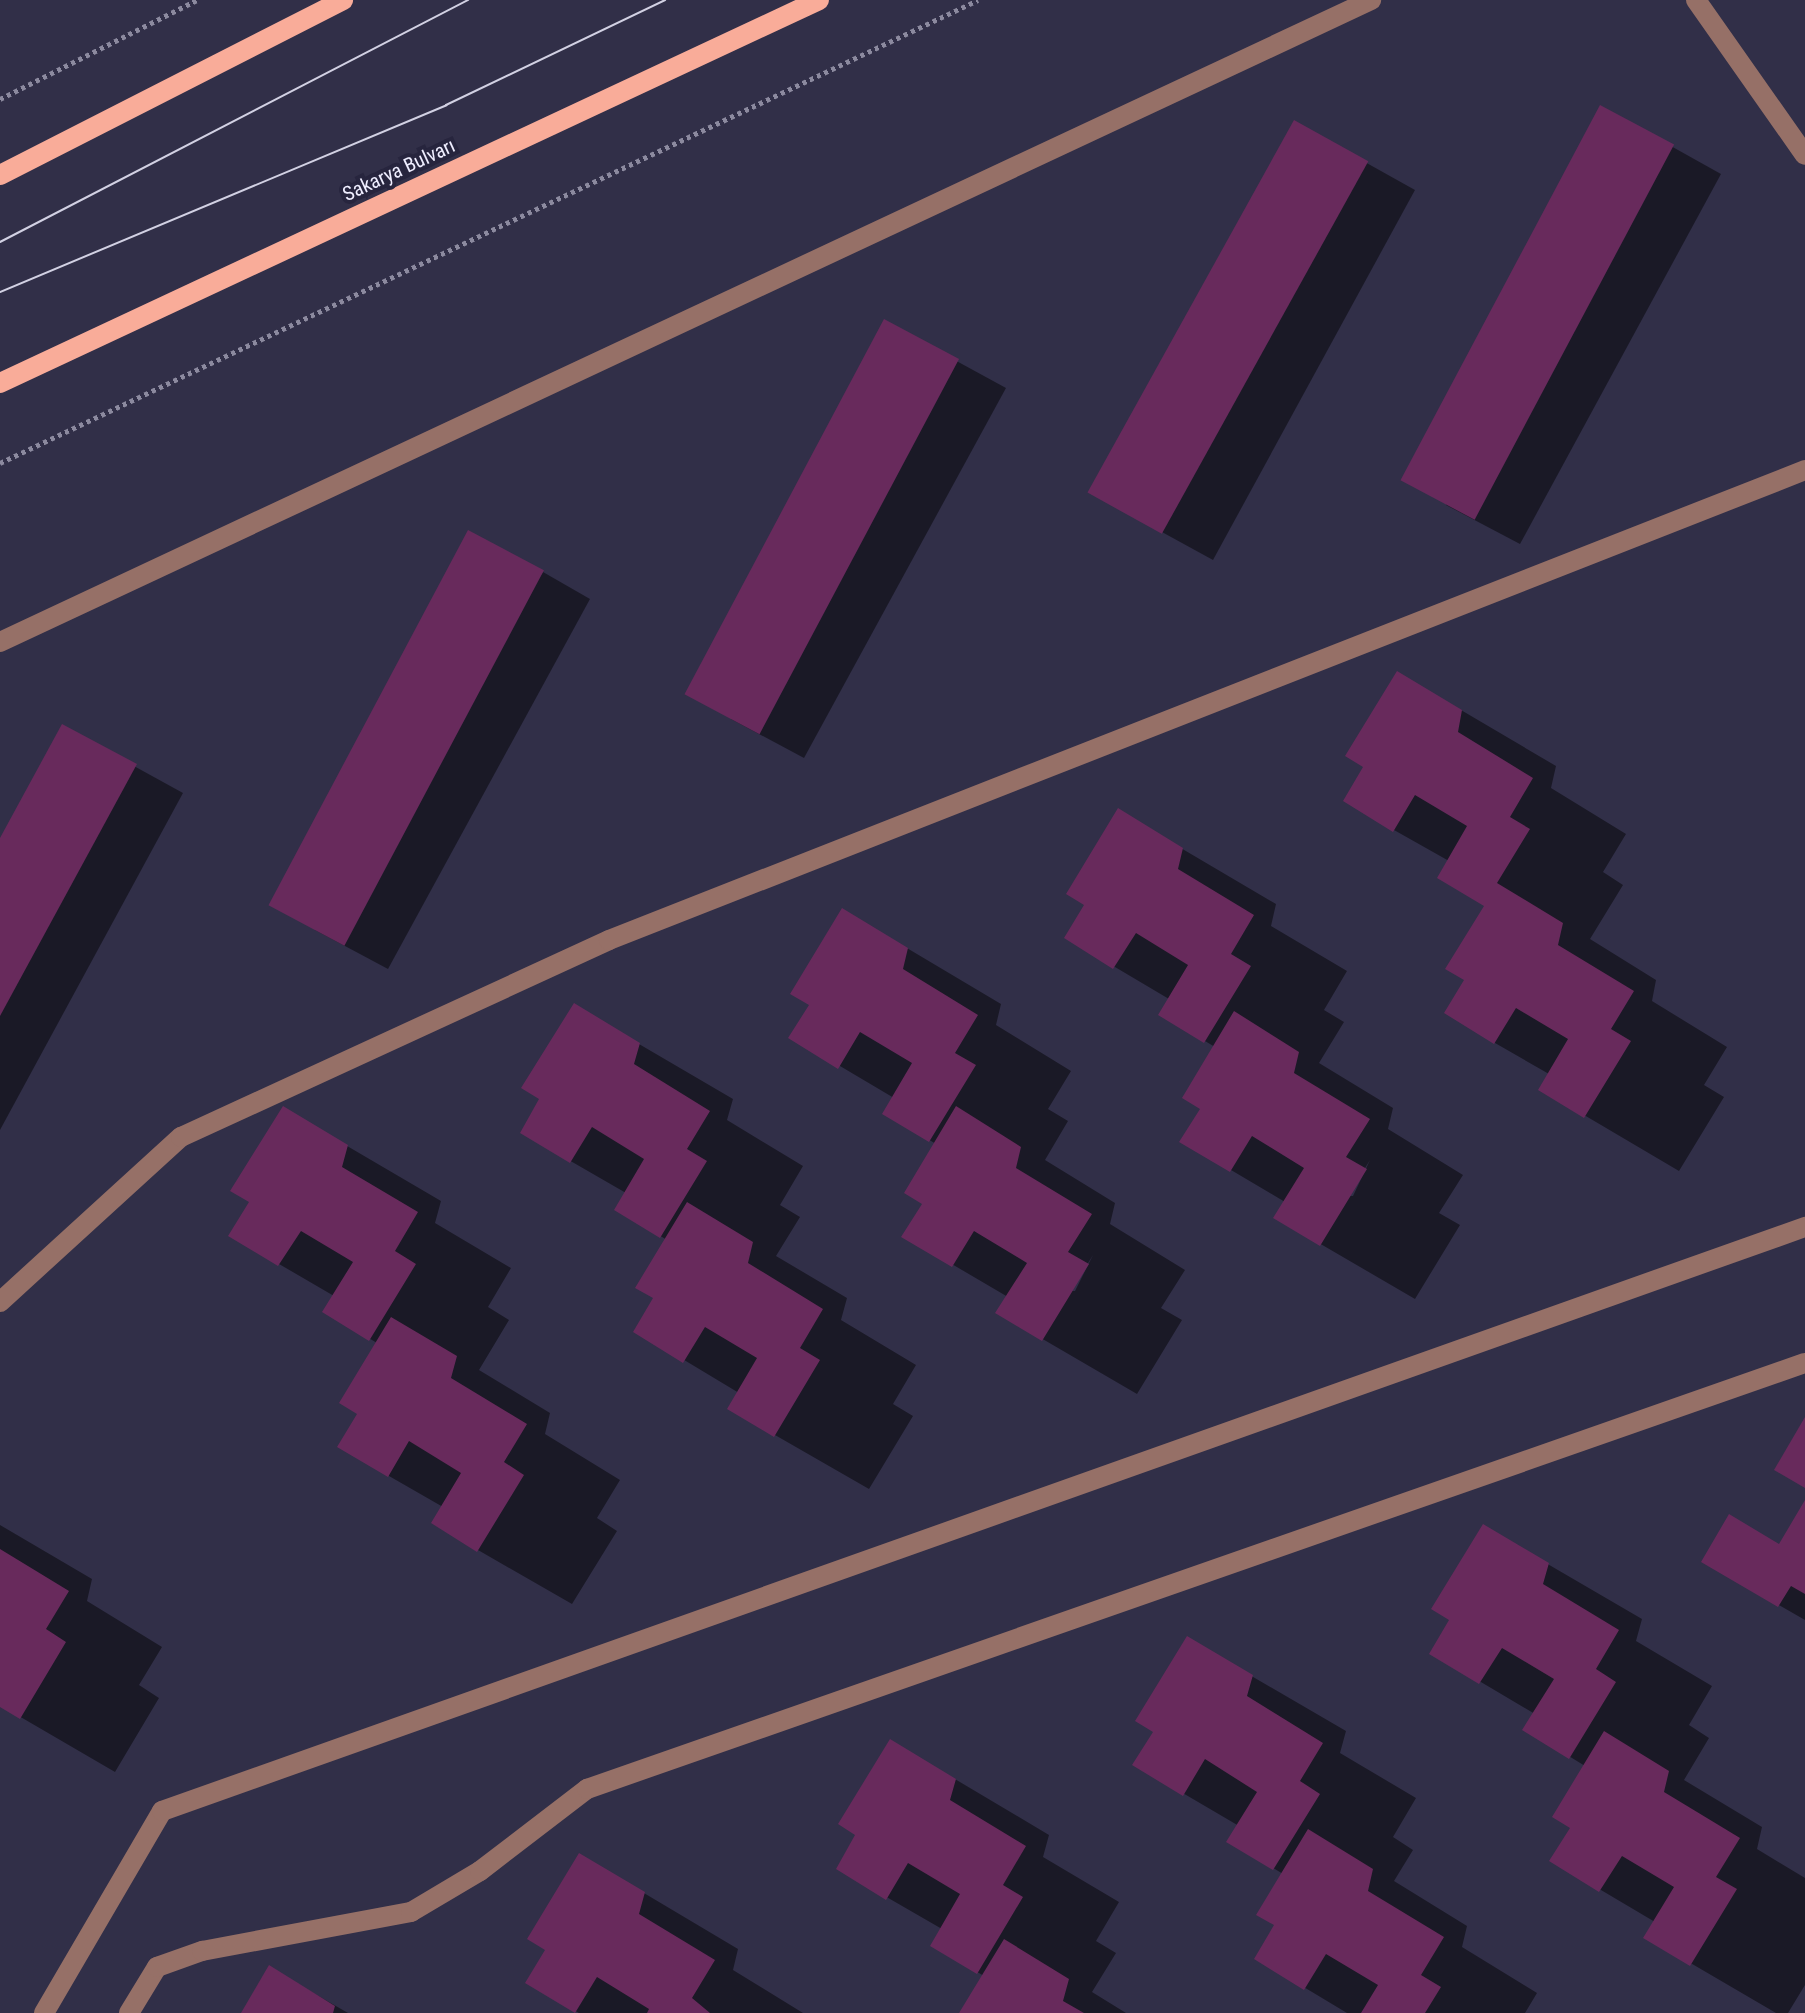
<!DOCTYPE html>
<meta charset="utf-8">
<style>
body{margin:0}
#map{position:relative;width:1805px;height:2013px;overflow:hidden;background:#312f48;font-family:"Roboto Condensed",sans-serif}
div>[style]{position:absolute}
.shadow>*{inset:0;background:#0007}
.building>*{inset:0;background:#682a5c;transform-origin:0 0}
.path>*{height:5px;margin-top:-2.5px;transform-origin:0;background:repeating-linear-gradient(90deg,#8c8a9f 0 4px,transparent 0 8px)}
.minor>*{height:20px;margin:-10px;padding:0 10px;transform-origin:10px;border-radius:10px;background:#967067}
.major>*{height:20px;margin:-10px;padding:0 10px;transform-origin:10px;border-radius:10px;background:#f9ac99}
.tram>*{height:2px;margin:-1px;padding:0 1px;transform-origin:1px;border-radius:1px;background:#d2d1e3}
span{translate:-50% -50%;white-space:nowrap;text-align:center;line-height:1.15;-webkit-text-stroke:8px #27253e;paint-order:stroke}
.street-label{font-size:20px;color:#efeeff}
</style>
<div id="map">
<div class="shadow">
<i style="clip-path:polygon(1601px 107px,1721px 174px,1520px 544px,1446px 505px)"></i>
<i style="clip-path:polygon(1295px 123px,1415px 190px,1213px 560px,1140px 520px)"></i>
<i style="clip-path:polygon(885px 322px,1006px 388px,804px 758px,731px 719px)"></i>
<i style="clip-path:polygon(543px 572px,590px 599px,388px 969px,315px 930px)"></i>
<i style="clip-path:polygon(1398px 673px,1556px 766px,1551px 788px,1626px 834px,1603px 872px,1623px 885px,1590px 939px,1656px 980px,1652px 1001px,1727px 1047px,1704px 1085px,1724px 1097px,1679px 1171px,1540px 1089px,1549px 1074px,1495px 1043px,1466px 979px,1487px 905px,1449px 861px,1394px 830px,1366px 766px)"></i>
<i style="clip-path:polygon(63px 727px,183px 793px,0 1130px,0 842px)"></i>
<i style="clip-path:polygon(evenodd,1118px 811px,1276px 904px,1271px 926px,1347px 971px,1324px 1010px,1344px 1022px,1319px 1063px,1393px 1108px,1388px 1129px,1463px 1175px,1439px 1213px,1460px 1225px,1415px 1299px,1276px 1218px,1285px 1202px,1182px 1141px,1203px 1108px,1215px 1047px,1160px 1014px,1169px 999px,1066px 938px,1087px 905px,1118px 811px,1370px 1160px,1353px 1196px,1348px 1196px,1370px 1160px)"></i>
<i style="clip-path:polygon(evenodd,843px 910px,1001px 1004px,996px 1025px,1071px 1071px,1048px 1109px,1068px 1121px,1045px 1160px,1115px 1203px,1110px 1224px,1185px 1270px,1161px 1308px,1182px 1320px,1137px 1394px,998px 1313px,1008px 1297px,904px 1236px,925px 1203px,936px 1144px,885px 1113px,894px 1098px,791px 1037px,811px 1004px,843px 910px,1093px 1255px,1075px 1291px,1071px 1291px,1093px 1255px)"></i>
<i style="clip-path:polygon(574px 1006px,733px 1099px,727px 1120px,803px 1166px,780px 1205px,800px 1217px,776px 1256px,847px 1298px,841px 1320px,916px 1365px,893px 1404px,913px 1416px,869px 1489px,775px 1435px,739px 1393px,636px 1331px,656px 1298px,667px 1240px,616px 1209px,626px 1193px,522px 1133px,542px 1099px)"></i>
<i style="clip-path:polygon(284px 1109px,441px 1201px,435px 1223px,511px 1268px,488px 1307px,509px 1320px,479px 1370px,550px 1413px,545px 1434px,620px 1480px,597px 1518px,617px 1531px,572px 1604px,478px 1550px,443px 1507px,389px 1476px,360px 1413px,377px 1343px,324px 1311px,334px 1296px,231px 1236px,251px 1201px)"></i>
<i style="clip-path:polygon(1805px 1504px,1805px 1620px,1703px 1561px,1780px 1546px)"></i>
<i style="clip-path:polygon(0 1525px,92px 1579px,87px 1601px,162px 1647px,139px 1685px,159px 1698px,115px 1772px,0 1705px)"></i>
<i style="clip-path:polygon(1484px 1527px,1642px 1619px,1636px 1641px,1712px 1686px,1689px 1725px,1709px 1738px,1684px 1780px,1762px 1827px,1757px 1849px,1805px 1878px,1805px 1985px,1788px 2013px,1776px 2013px,1646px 1937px,1655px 1922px,1552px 1861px,1573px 1827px,1585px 1766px,1525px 1729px,1535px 1714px,1432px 1653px,1452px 1620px)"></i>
<i style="clip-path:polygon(1188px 1639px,1346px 1731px,1340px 1753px,1416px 1798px,1393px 1837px,1413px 1850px,1394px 1881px,1467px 1926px,1462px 1947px,1537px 1993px,1525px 2013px,1347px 2013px,1257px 1959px,1277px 1925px,1283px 1874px,1229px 1841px,1239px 1826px,1135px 1765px,1156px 1732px)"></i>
<i style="clip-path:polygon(891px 1741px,1049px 1835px,1043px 1857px,1119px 1902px,1096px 1941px,1116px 1953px,1092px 1992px,1126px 2013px,961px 2013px,984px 1976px,932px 1945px,942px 1929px,838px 1869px,858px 1835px)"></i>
<i style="clip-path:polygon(580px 1855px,738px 1949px,733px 1970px,803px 2013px,579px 2013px,528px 1982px,548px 1949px)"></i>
<i style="clip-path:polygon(270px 1968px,348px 2013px,243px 2013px)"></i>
</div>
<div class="building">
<i style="left:1600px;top:105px;width:84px;height:425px;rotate:28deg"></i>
<i style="left:1294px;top:120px;width:85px;height:426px;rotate:29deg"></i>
<i style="left:884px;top:319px;width:85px;height:425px;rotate:28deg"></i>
<i style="left:468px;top:530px;width:86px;height:425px;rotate:28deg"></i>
<i style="clip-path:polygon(1397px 671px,1462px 710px,1458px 732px,1533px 778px,1510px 817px,1530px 829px,1497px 883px,1563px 923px,1558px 945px,1634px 991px,1611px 1029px,1631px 1041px,1584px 1118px,1538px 1090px,1568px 1039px,1516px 1008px,1494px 1044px,1444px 1013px,1464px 980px,1445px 969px,1484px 906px,1437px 878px,1467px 826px,1415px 795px,1393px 832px,1343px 801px,1363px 767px,1345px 756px)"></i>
<i style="clip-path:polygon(62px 724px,137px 764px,0 1016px,0 838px)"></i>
<i style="clip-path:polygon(1118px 808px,1183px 848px,1178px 869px,1254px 915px,1231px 954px,1251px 966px,1204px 1043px,1158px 1015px,1188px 965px,1136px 933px,1113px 969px,1064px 938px,1084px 905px,1066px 894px)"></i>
<i style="clip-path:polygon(842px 908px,908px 948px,903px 969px,978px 1015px,955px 1053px,976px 1065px,929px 1142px,882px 1114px,912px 1063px,860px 1032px,838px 1069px,788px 1038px,809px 1005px,790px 994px)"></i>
<i style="clip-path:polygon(574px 1003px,640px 1043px,634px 1064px,710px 1111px,687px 1149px,707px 1161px,660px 1238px,614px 1210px,644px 1159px,592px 1127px,570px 1163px,520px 1133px,539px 1099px,521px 1088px)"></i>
<i style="clip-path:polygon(1234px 1011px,1299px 1052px,1294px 1073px,1370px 1119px,1346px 1157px,1367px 1169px,1320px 1246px,1273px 1218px,1304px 1168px,1252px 1136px,1230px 1172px,1179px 1142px,1200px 1109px,1182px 1098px)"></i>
<i style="clip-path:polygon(283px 1106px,348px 1145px,342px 1167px,418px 1212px,395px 1251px,416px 1264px,369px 1341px,322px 1312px,353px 1262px,301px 1231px,278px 1266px,228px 1236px,249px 1202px,230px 1191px)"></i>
<i style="clip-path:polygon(956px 1106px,1021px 1147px,1016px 1168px,1092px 1214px,1068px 1252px,1089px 1264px,1042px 1341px,995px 1313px,1027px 1263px,974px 1231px,952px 1267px,901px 1237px,922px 1204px,904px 1193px)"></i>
<i style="clip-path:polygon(687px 1202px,753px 1242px,748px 1263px,823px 1309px,800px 1348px,820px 1360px,774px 1437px,727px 1409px,757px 1358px,705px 1327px,683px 1363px,633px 1332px,653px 1298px,635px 1288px)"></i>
<i style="clip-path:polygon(391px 1317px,457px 1356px,451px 1378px,527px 1424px,504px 1462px,524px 1475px,477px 1552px,431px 1523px,461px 1473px,409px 1441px,388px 1477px,337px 1447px,357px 1414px,339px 1403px)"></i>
<i style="clip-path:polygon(1805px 1417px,1805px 1488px,1774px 1470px)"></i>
<i style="clip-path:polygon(1805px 1500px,1805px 1594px,1791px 1586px,1778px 1607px,1701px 1562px,1729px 1514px,1779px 1544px)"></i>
<i style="clip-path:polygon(1483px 1524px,1549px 1563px,1543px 1584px,1619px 1630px,1596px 1669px,1616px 1682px,1569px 1759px,1522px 1730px,1554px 1679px,1502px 1648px,1479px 1684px,1429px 1654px,1449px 1620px,1431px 1609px)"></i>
<i style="clip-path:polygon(0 1549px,69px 1591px,46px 1629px,66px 1642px,20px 1719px,0 1707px)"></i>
<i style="clip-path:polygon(1187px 1636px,1253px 1675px,1247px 1696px,1323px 1743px,1300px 1781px,1320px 1794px,1273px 1870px,1226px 1842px,1257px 1792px,1205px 1759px,1183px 1796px,1132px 1765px,1153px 1732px,1135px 1721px)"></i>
<i style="clip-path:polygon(1604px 1731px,1669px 1771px,1664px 1792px,1740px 1838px,1716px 1877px,1737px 1889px,1690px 1966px,1643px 1938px,1674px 1887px,1622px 1856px,1599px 1892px,1549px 1861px,1570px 1828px,1552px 1817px)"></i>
<i style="clip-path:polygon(890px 1739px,956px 1779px,950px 1800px,1026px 1846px,1003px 1885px,1023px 1897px,977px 1974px,930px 1946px,960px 1894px,908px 1863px,886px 1900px,836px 1869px,855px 1835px,838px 1824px)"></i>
<i style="clip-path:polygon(1308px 1829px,1373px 1869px,1368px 1891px,1444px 1937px,1421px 1975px,1441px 1987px,1425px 2013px,1361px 2013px,1378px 1985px,1326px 1954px,1304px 1990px,1254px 1959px,1274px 1925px,1256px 1915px)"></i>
<i style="clip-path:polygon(579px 1853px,645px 1892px,639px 1914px,715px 1960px,692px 1998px,710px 2013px,647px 2013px,649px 2009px,597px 1977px,575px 2013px,525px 1983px,545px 1950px,527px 1939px)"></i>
<i style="clip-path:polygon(1004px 1939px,1069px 1979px,1063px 2001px,1084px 2013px,959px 2013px)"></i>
<i style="clip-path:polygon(269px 1965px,335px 2006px,333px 2013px,241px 2013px)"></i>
</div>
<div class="path">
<i style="left:0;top:99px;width:220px;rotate:-26.7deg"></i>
<i style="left:0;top:463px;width:1082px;rotate:-25.33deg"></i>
</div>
<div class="minor">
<i style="left:1696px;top:0;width:189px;rotate:54.9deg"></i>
<i style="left:0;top:642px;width:1514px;rotate:-25.09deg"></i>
<i style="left:0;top:1302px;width:245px;rotate:-42.4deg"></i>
<i style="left:181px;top:1137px;width:471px;rotate:-24.7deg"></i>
<i style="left:609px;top:940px;width:1285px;rotate:-21.45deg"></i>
<i style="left:44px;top:2013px;width:234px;rotate:-59.7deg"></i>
<i style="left:162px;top:1811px;width:1744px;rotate:-19.57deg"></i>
<i style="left:129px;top:2013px;width:54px;rotate:-58.7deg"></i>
<i style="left:157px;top:1967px;width:48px;rotate:-19.6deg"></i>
<i style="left:202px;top:1951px;width:213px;rotate:-10.6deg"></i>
<i style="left:411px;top:1912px;width:80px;rotate:-30.7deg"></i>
<i style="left:480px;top:1871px;width:135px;rotate:-37.5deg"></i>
<i style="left:587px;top:1789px;width:1290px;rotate:-19.28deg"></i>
</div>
<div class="major">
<i style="left:0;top:175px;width:385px;rotate:-27deg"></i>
<i style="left:0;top:383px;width:904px;rotate:-25.06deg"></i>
</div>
<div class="tram">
<i style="left:0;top:242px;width:527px;rotate:-27.34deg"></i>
<i style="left:0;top:292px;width:484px;rotate:-22.7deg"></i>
<i style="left:446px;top:105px;width:243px;rotate:-25.6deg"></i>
</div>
<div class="street-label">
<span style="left:399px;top:170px;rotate:-25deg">Sakarya Bulvarı</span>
</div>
</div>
